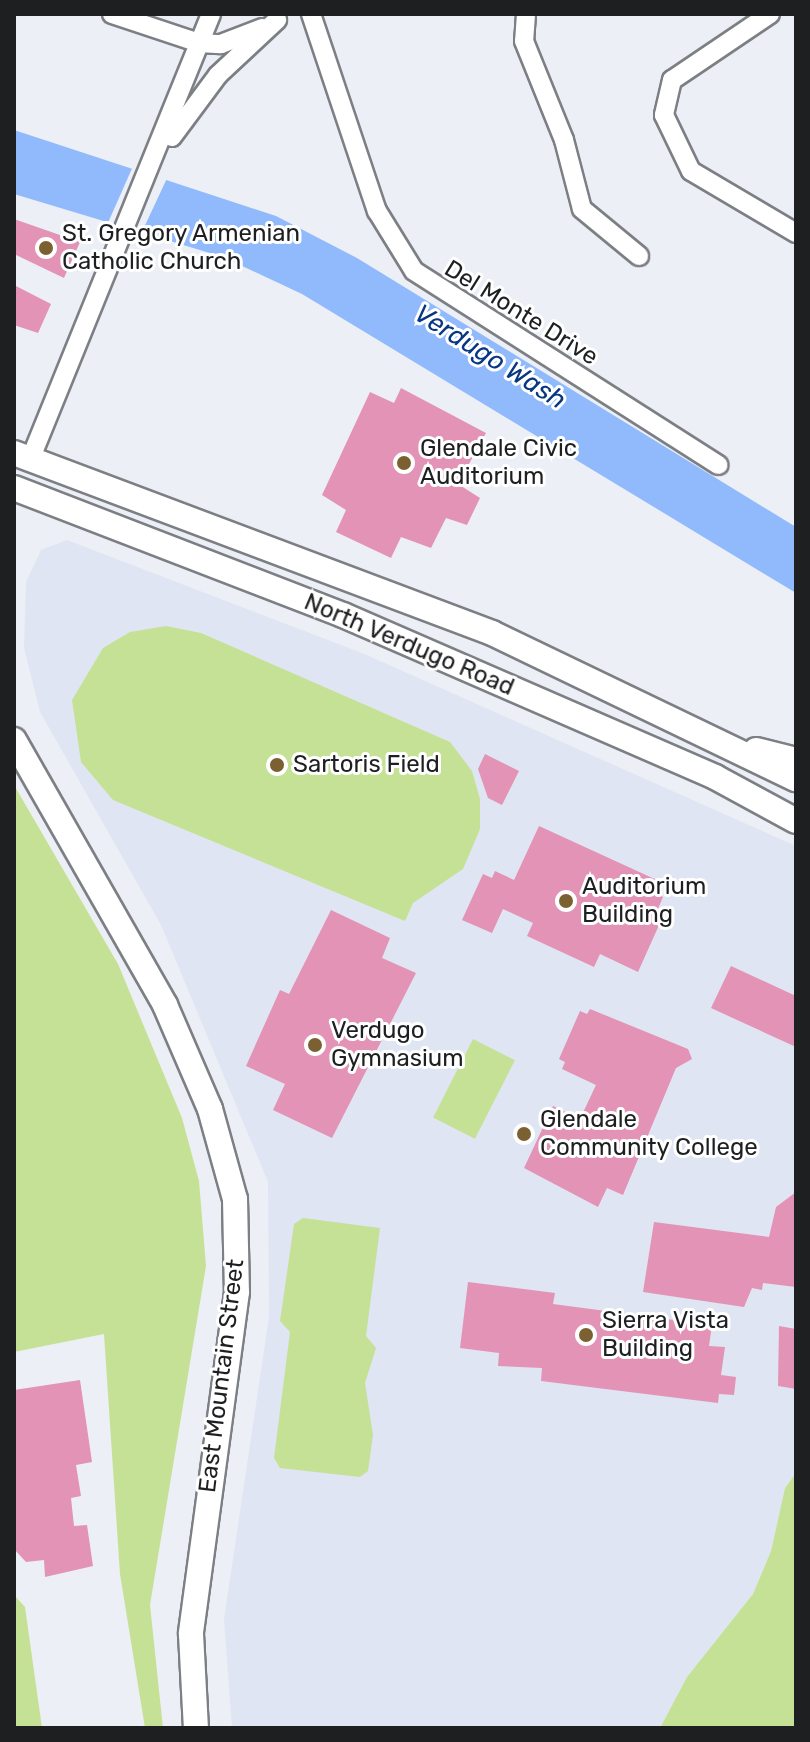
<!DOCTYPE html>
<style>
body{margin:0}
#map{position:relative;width:810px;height:1742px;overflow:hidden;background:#eceff5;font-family:Rubik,sans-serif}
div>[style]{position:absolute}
.built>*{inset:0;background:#dfe5f2}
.green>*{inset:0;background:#c5e195;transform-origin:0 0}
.water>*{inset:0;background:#91bafd}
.pier>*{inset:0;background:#eceff5}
.building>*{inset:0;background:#e393b5}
.roads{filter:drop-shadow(2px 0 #7c7f84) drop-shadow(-2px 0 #7c7f84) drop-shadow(0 2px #7c7f84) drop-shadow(0 -2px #7c7f84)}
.minor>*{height:18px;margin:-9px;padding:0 9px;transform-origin:9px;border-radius:9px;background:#fff}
.major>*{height:24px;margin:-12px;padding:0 12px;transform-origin:12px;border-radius:12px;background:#fff}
.dots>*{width:22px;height:22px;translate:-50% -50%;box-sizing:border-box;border:4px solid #fff;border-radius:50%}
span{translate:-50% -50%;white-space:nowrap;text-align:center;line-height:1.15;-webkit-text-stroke:6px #fff;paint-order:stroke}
.poi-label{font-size:24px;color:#1e1f21}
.left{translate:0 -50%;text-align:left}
.street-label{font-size:24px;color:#1e1f21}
.water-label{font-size:26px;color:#073783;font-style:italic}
.frame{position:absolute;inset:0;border:16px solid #1e1f21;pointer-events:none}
</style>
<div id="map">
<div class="built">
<i style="clip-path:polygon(67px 540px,362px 653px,796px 846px,796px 1473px,785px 1488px,771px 1551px,753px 1594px,687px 1677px,660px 1728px,232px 1728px,224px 1619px,269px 1317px,268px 1182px,161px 925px,40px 712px,24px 648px,26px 582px,41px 550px)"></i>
</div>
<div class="green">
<i style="clip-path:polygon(166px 626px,201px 633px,450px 742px,472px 771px,480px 799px,480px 829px,463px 869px,413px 903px,405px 921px,113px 800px,81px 762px,72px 700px,103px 648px,130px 632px)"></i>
<i style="clip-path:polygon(14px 785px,118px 964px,182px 1118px,199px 1181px,206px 1266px,150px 1605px,163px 1728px,145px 1728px,120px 1574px,104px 1334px,14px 1352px)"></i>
<i style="left:473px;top:1039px;width:47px;height:88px;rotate:27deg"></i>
<i style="clip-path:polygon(303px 1218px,380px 1228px,366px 1336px,376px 1348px,365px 1383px,373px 1435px,368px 1471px,360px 1477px,280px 1468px,274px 1458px,290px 1332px,280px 1321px,294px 1224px)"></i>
<i style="clip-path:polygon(796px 1473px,796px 1728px,660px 1728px,687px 1677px,753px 1594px,771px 1551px,785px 1488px)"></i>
<i style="clip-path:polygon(14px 1595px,25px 1607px,42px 1728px,14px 1728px)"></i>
</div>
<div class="water">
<i style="clip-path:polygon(14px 130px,276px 216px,357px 258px,796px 527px,796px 593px,302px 294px,223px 257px,14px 194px)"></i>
</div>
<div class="pier">
<i style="clip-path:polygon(134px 164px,169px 174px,141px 234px,107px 225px)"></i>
</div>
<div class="building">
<i style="clip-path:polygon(14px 219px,80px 242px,64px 278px,14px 254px)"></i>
<i style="clip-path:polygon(14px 285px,51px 304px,38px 333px,14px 325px)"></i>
<i style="clip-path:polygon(401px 388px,486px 433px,458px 484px,480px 498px,467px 525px,446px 518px,431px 548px,401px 537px,391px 558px,336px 532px,346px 510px,322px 495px,370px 392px,394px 403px)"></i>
<i style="clip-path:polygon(485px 754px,519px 771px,502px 805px,488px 798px,478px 769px)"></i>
<i style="clip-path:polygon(539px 826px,659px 881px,654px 892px,663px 897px,657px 911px,664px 914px,638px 972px,600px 954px,594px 967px,527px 936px,533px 923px,503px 909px,492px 933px,462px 920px,483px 874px,492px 878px,495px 871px,514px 880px)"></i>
<i style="clip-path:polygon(331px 910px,390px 938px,382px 958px,416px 973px,332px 1138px,273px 1110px,285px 1084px,246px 1066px,280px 990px,289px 994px)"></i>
<i style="clip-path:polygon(731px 966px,796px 996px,796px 1047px,711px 1008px)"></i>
<i style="clip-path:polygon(590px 1009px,688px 1049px,692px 1059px,676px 1068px,623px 1195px,607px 1188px,598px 1207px,524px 1168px,553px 1106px,580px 1119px,596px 1085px,562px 1069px,565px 1062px,559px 1059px,580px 1011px,587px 1014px)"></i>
<i style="clip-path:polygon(796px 1192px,796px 1287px,763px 1283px,762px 1290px,752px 1288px,744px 1307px,643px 1292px,654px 1222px,769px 1237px,776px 1207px)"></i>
<i style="clip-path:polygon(468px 1282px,555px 1293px,553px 1304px,712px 1325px,709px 1346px,725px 1347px,721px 1375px,736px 1377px,734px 1395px,719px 1394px,718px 1403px,541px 1381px,542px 1368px,498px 1366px,499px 1353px,460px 1348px)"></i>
<i style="clip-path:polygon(779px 1326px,796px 1329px,796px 1389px,778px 1386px)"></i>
<i style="clip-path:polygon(80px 1380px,92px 1462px,76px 1465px,81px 1496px,71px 1498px,74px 1526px,87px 1525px,93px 1566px,45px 1577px,44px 1560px,26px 1562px,14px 1549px,14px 1390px)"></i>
</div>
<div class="roads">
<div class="minor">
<i style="left:112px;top:14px;width:92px;rotate:18.4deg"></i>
<i style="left:199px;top:43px;width:22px;rotate:3deg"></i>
<i style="left:221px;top:44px;width:44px;rotate:-21.3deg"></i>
<i style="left:311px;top:14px;width:208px;rotate:71.5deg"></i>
<i style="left:377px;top:211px;width:70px;rotate:58.3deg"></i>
<i style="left:414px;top:271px;width:361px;rotate:32.5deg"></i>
<i style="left:526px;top:14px;width:27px;rotate:94deg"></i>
<i style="left:524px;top:41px;width:107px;rotate:68deg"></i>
<i style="left:564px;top:140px;width:71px;rotate:75.4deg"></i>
<i style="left:582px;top:209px;width:74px;rotate:39.5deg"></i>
<i style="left:770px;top:14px;width:118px;rotate:146deg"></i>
<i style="left:672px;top:80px;width:36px;rotate:103deg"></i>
<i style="left:664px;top:115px;width:62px;rotate:64.3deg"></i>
<i style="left:691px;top:171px;width:122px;rotate:30.6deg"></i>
<i style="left:172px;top:137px;width:77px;rotate:-53.4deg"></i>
<i style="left:218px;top:75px;width:81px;rotate:-43deg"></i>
<i style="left:30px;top:460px;width:481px;rotate:-67.9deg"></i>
</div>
<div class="major">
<i style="left:14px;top:453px;width:511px;rotate:20.63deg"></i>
<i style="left:492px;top:633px;width:337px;rotate:25.7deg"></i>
<i style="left:14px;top:488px;width:353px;rotate:21.1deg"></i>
<i style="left:343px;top:615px;width:406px;rotate:23.5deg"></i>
<i style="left:715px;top:777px;width:92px;rotate:28.5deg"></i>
<i style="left:14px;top:740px;width:305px;rotate:60.3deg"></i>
<i style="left:165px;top:1005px;width:113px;rotate:66.6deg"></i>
<i style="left:210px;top:1109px;width:93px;rotate:74.5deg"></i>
<i style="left:235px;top:1199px;width:93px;rotate:88.8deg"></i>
<i style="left:237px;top:1292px;width:345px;rotate:97.7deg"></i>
<i style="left:191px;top:1634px;width:94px;rotate:87deg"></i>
<i style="left:756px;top:750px;width:41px;rotate:14deg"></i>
</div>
</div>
<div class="dots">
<i style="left:46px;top:248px;background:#7b6032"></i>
<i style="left:404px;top:463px;background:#7b6032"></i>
<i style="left:277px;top:765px;background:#7b6032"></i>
<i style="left:566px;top:901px;background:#7b6032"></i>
<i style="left:315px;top:1045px;background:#7b6032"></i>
<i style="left:524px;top:1134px;background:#7b6032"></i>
<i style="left:586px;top:1335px;background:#7b6032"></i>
</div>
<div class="poi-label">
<span class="left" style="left:62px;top:248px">St. Gregory Armenian<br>Catholic Church</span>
<span class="left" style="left:420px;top:463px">Glendale Civic<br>Auditorium</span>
<span class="left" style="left:293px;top:765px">Sartoris Field</span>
<span class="left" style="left:582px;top:901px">Auditorium<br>Building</span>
<span class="left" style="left:331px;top:1045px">Verdugo<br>Gymnasium</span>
<span class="left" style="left:540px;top:1134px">Glendale<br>Community College</span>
<span class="left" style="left:602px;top:1335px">Sierra Vista<br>Building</span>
</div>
<div class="street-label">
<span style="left:521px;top:313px;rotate:32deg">Del Monte Drive</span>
<span style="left:409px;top:645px;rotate:23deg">North Verdugo Road</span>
<span style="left:222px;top:1376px;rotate:-83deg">East Mountain Street</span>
</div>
<div class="water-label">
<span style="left:490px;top:357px;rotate:32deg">Verdugo Wash</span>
</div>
<div class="frame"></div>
</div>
